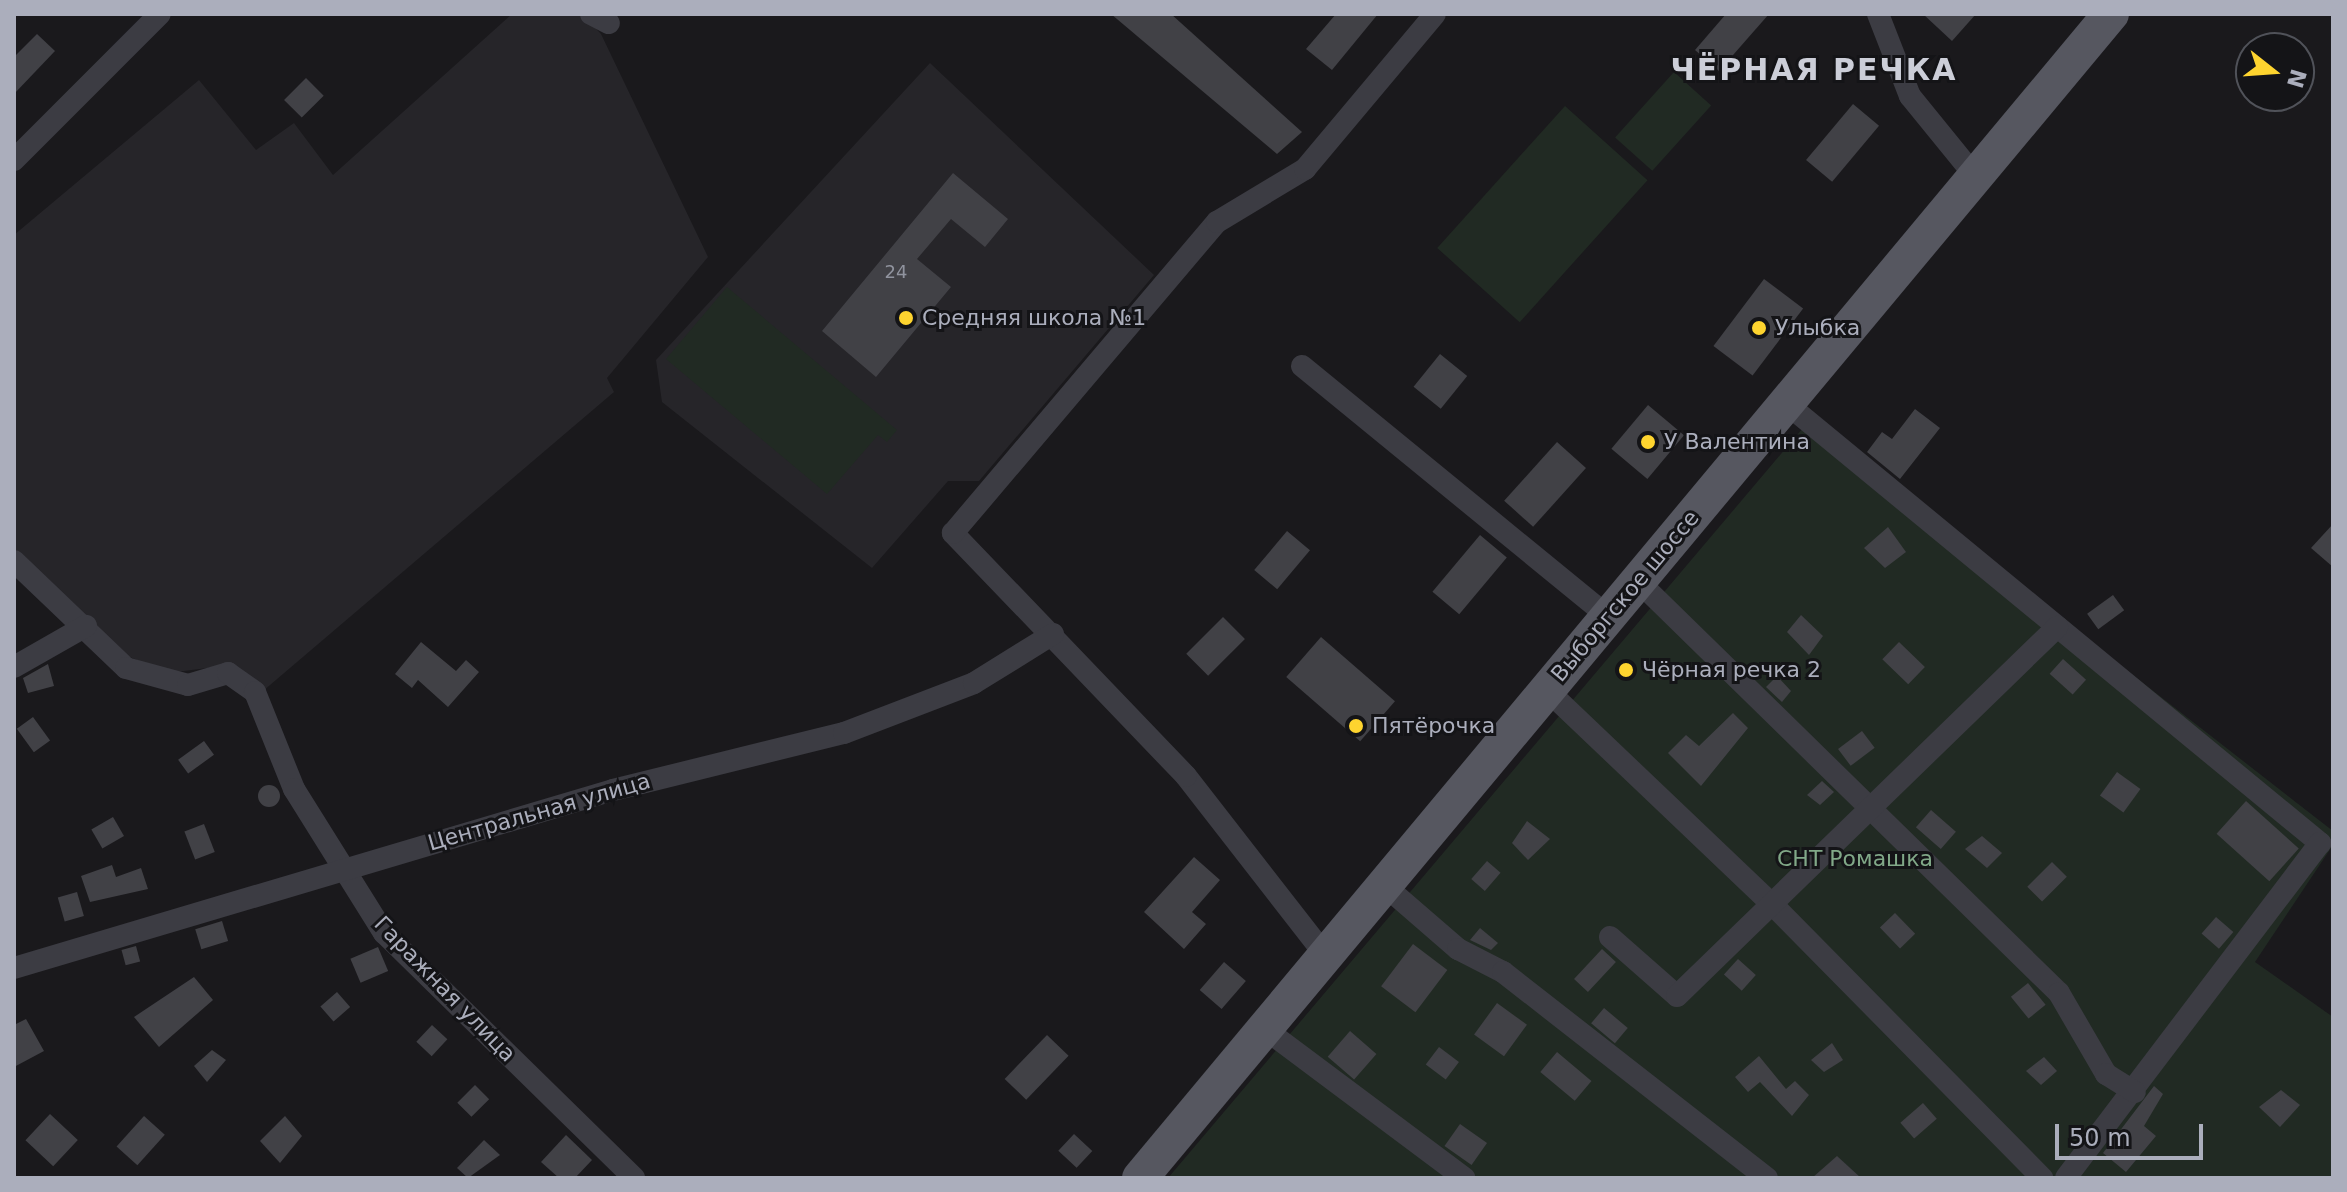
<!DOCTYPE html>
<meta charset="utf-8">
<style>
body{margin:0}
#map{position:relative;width:2347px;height:1192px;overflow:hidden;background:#1a191c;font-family:"DejaVu Sans",sans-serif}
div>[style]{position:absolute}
.built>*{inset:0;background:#262529}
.green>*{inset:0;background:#212a23;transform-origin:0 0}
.building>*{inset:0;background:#414146;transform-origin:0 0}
.round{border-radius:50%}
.minor>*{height:22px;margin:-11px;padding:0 11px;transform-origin:11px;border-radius:11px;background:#3c3c43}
.primary>*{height:36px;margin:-18px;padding:0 18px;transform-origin:18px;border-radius:18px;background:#565760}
.dots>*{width:22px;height:22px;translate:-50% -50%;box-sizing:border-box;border:4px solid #141417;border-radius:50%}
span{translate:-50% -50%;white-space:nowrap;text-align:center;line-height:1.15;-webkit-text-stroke:6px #141417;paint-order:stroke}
.number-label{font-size:18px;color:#90939e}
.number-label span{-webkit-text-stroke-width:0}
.poi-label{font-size:22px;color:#abaebc}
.left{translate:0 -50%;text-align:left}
.street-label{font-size:22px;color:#abaebc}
.park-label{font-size:22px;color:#81a888}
.district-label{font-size:30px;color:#ccced8;font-weight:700;letter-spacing:2px}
.frame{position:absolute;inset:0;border:16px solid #abaebc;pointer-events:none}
.north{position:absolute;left:2235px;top:32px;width:80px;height:80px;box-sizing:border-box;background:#141417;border:2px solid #505259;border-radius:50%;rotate:107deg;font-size:22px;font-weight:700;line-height:32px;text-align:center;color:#abaebc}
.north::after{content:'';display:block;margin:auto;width:28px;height:36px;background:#fed42f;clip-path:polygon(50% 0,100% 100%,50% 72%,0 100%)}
.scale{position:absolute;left:2055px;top:1124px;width:148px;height:36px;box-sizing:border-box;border:4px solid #abaebc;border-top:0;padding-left:10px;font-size:24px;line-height:28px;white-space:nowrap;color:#abaebc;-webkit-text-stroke:6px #141417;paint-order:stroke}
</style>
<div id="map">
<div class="built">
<i style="clip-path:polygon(512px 14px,582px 14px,601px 34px,708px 257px,607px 378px,614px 392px,263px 691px,231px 665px,168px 673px,125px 655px,14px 549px,14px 235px,199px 80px,256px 150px,294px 123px,333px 175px)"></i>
<i style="clip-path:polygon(930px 63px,1154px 275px,979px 481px,948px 481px,872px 568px,662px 402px,656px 360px)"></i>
</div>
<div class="green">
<i style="left:1674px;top:72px;width:50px;height:88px;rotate:42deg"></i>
<i style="left:1565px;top:106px;width:111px;height:191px;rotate:42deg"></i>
<i style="clip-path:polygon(727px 287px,897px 430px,887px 442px,878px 435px,827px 494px,666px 359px)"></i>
<i style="clip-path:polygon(1808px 422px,2333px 831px,2333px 845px,2255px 962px,2333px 1017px,2333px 1178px,1168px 1178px)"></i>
</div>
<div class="building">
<i style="clip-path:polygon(1111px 14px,1171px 14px,1302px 132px,1277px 154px)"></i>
<i style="clip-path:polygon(1336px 14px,1378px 14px,1332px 70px,1306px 49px)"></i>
<i style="clip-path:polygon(1726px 14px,1769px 14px,1719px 71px,1695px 50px)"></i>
<i style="clip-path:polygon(1923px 14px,1976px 14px,1952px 41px)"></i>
<i style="clip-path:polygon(37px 34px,55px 51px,14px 94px,14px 57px)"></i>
<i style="left:306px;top:78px;width:25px;height:31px;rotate:45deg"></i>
<i style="left:1853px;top:104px;width:34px;height:73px;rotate:40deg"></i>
<i style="clip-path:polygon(953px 173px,1008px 219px,985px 247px,951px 219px,917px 259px,951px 287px,876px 377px,822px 331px)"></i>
<i style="left:1764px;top:279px;width:49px;height:84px;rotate:37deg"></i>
<i style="left:1440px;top:354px;width:35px;height:42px;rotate:39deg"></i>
<i style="left:1648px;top:405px;width:47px;height:57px;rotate:40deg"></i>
<i style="clip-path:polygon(1915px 409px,1940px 428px,1900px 479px,1867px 452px,1882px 432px,1892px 439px)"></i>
<i style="left:1557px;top:442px;width:39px;height:79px;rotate:42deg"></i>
<i style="clip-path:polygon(2333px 524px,2333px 567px,2311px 548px)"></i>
<i style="clip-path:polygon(1888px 527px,1906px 552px,1885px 568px,1864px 548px)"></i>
<i style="left:1287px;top:531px;width:30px;height:51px;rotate:40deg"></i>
<i style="left:1480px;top:535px;width:35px;height:74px;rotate:40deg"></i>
<i style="left:2113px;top:595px;width:19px;height:32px;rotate:54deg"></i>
<i style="clip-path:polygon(1801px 615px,1823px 636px,1809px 655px,1787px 632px)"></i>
<i style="left:1223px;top:617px;width:31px;height:52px;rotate:45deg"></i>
<i style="left:1321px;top:637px;width:98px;height:53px;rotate:41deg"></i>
<i style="clip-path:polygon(421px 642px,456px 671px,466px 660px,479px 672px,448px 707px,418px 680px,412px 688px,395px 674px)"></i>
<i style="left:1899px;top:642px;width:36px;height:24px;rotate:44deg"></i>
<i style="left:2063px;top:659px;width:31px;height:20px;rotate:42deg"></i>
<i style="clip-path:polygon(48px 664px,54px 686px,28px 693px,23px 678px)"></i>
<i style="clip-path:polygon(1777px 676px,1791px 691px,1782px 702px,1766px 687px)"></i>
<i style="clip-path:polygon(1733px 713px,1748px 728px,1701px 786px,1668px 753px,1686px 735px,1699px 746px)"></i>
<i style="left:33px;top:717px;width:29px;height:20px;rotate:54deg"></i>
<i style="left:1862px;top:731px;width:21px;height:30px;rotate:53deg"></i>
<i style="left:204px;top:741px;width:17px;height:32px;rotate:54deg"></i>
<i style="left:2117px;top:772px;width:29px;height:29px;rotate:36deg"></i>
<i style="clip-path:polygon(1822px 781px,1834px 792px,1820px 805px,1807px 795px)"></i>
<i class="round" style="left:258px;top:785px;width:22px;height:22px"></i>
<i style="left:2246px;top:801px;width:71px;height:44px;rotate:42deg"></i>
<i style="left:1931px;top:810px;width:33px;height:23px;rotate:41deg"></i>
<i style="left:113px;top:817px;width:22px;height:25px;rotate:60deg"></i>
<i style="clip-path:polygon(1527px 821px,1550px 839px,1528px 860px,1512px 843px)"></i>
<i style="left:204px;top:824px;width:30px;height:21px;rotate:69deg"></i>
<i style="clip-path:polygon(1982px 836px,2002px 853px,1987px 868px,1965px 849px)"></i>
<i style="clip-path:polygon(1194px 857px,1220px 880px,1192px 912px,1206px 924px,1184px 949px,1144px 912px)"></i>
<i style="left:1487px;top:861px;width:18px;height:24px;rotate:41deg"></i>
<i style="left:2052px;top:862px;width:21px;height:35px;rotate:45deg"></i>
<i style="clip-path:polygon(112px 865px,116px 877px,141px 868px,148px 889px,90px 902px,81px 876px)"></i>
<i style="left:77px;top:892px;width:25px;height:20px;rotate:74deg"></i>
<i style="left:1895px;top:913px;width:29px;height:21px;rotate:46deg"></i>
<i style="left:2216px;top:917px;width:23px;height:22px;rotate:41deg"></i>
<i style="left:222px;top:921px;width:21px;height:28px;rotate:73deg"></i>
<i style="clip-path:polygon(1480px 928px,1498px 943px,1491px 950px,1470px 940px)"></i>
<i style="left:1413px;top:944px;width:43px;height:53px;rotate:37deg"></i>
<i style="left:136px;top:946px;width:16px;height:15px;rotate:75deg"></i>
<i style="left:378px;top:947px;width:26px;height:30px;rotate:67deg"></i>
<i style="left:1602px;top:949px;width:19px;height:41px;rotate:43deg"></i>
<i style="left:1738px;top:959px;width:24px;height:21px;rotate:42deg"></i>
<i style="left:1224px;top:962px;width:29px;height:37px;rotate:41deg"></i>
<i style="clip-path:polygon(194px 977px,213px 1000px,159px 1047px,134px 1017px)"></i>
<i style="left:2028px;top:983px;width:28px;height:22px;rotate:51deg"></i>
<i style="left:337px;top:992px;width:20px;height:22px;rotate:49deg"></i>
<i style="left:1497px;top:1003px;width:37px;height:39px;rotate:36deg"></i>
<i style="left:1604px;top:1008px;width:31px;height:20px;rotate:40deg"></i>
<i style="clip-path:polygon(26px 1019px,44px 1051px,14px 1067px,14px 1025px)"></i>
<i style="left:432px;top:1025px;width:21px;height:23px;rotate:43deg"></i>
<i style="left:1350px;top:1031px;width:35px;height:34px;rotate:41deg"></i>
<i style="left:1047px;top:1035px;width:30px;height:61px;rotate:44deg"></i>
<i style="clip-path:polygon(1832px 1043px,1843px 1060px,1824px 1072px,1811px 1060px)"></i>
<i style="left:1439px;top:1047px;width:25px;height:22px;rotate:37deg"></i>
<i style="clip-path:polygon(212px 1050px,226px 1060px,207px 1082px,194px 1066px)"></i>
<i style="left:1557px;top:1052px;width:45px;height:26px;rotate:40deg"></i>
<i style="clip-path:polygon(1759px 1056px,1786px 1089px,1795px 1081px,1809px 1095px,1792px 1116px,1760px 1082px,1748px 1092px,1735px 1077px)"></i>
<i style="clip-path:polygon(2044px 1057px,2057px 1071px,2041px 1085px,2026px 1071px)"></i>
<i style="left:475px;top:1085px;width:20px;height:25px;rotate:45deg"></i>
<i style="clip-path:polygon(2154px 1086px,2163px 1094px,2144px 1126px,2156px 1136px,2126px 1172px,2103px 1153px)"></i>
<i style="clip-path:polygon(2281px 1090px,2300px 1105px,2280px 1127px,2259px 1107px)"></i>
<i style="left:1923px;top:1103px;width:21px;height:30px;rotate:49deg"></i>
<i style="left:50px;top:1114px;width:38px;height:36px;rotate:43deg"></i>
<i style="left:144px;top:1116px;width:28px;height:41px;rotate:42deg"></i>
<i style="clip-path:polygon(285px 1116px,302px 1136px,280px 1163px,260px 1141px)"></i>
<i style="left:1460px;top:1124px;width:33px;height:27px;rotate:35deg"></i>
<i style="left:1074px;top:1134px;width:25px;height:23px;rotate:43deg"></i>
<i style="clip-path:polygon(566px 1135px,592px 1160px,575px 1178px,559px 1178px,541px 1162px)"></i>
<i style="clip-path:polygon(484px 1140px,500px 1155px,468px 1178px,457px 1168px)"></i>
<i style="clip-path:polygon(1837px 1156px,1861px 1178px,1812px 1178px)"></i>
</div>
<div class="minor">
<i style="left:591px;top:14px;width:20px;rotate:27deg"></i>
<i style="left:1878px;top:14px;width:88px;rotate:68.7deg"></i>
<i style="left:1910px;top:96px;width:103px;rotate:50.9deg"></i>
<i style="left:14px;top:160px;width:206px;rotate:-45deg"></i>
<i style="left:1302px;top:366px;width:394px;rotate:39.3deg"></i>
<i style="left:1787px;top:404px;width:691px;rotate:39.48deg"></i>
<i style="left:2320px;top:843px;width:420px;rotate:127.2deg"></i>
<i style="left:14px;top:561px;width:155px;rotate:43.7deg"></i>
<i style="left:126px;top:668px;width:64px;rotate:15.3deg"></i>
<i style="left:188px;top:685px;width:42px;rotate:-16.7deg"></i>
<i style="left:228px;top:673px;width:33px;rotate:35deg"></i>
<i style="left:255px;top:692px;width:105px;rotate:68.1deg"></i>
<i style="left:294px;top:789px;width:170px;rotate:58deg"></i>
<i style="left:384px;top:933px;width:350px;rotate:44.4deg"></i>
<i style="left:1637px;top:580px;width:590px;rotate:44.38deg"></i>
<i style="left:2059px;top:993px;width:94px;rotate:59.9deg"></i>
<i style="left:2106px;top:1074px;width:34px;rotate:32deg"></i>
<i style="left:14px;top:667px;width:83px;rotate:-29.7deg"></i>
<i style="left:1547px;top:690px;width:311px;rotate:43.6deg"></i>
<i style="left:1772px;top:904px;width:385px;rotate:45.4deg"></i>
<i style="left:1384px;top:885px;width:98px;rotate:40.9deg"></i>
<i style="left:1458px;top:949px;width:51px;rotate:27.1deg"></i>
<i style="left:1503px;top:972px;width:335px;rotate:38deg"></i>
<i style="left:1610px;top:937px;width:89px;rotate:41.4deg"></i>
<i style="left:1677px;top:996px;width:530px;rotate:-44.16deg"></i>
<i style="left:1326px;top:956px;width:228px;rotate:-127.9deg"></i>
<i style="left:1186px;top:776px;width:337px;rotate:-133.8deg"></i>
<i style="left:953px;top:533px;width:408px;rotate:-49.7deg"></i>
<i style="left:1217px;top:222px;width:103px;rotate:-31.1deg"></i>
<i style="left:1305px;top:169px;width:202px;rotate:-50deg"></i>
<i style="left:14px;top:968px;width:625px;rotate:-16.55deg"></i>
<i style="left:613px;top:790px;width:238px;rotate:-13.9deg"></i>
<i style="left:844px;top:733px;width:139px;rotate:-21deg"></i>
<i style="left:974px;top:683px;width:93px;rotate:-31.8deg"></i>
<i style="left:1265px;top:1029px;width:249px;rotate:36.8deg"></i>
</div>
<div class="primary">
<i style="left:1140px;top:1178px;width:1516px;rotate:-50.17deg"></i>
</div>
<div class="dots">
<i style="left:906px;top:318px;background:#fed42f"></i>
<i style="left:1759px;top:328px;background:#fed42f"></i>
<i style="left:1648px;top:442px;background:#fed42f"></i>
<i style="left:1626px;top:670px;background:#fed42f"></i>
<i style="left:1356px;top:726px;background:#fed42f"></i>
</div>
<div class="number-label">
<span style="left:896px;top:272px">24</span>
</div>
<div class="poi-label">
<span class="left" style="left:922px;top:318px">Средняя школа №1</span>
<span class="left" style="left:1775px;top:328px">Улыбка</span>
<span class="left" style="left:1664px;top:442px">У Валентина</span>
<span class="left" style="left:1642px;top:670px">Чёрная речка 2</span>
<span class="left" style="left:1372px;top:726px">Пятёрочка</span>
</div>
<div class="street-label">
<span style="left:1625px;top:596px;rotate:-50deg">Выборгское шоссе</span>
<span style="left:539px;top:812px;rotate:-16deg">Центральная улица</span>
<span style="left:445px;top:989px;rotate:46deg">Гаражная улица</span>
</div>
<div class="park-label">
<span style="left:1855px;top:859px">СНТ Ромашка</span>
</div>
<div class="district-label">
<span style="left:1814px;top:70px">ЧЁРНАЯ РЕЧКА</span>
</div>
<div class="frame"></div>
<div class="north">N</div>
<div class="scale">50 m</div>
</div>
